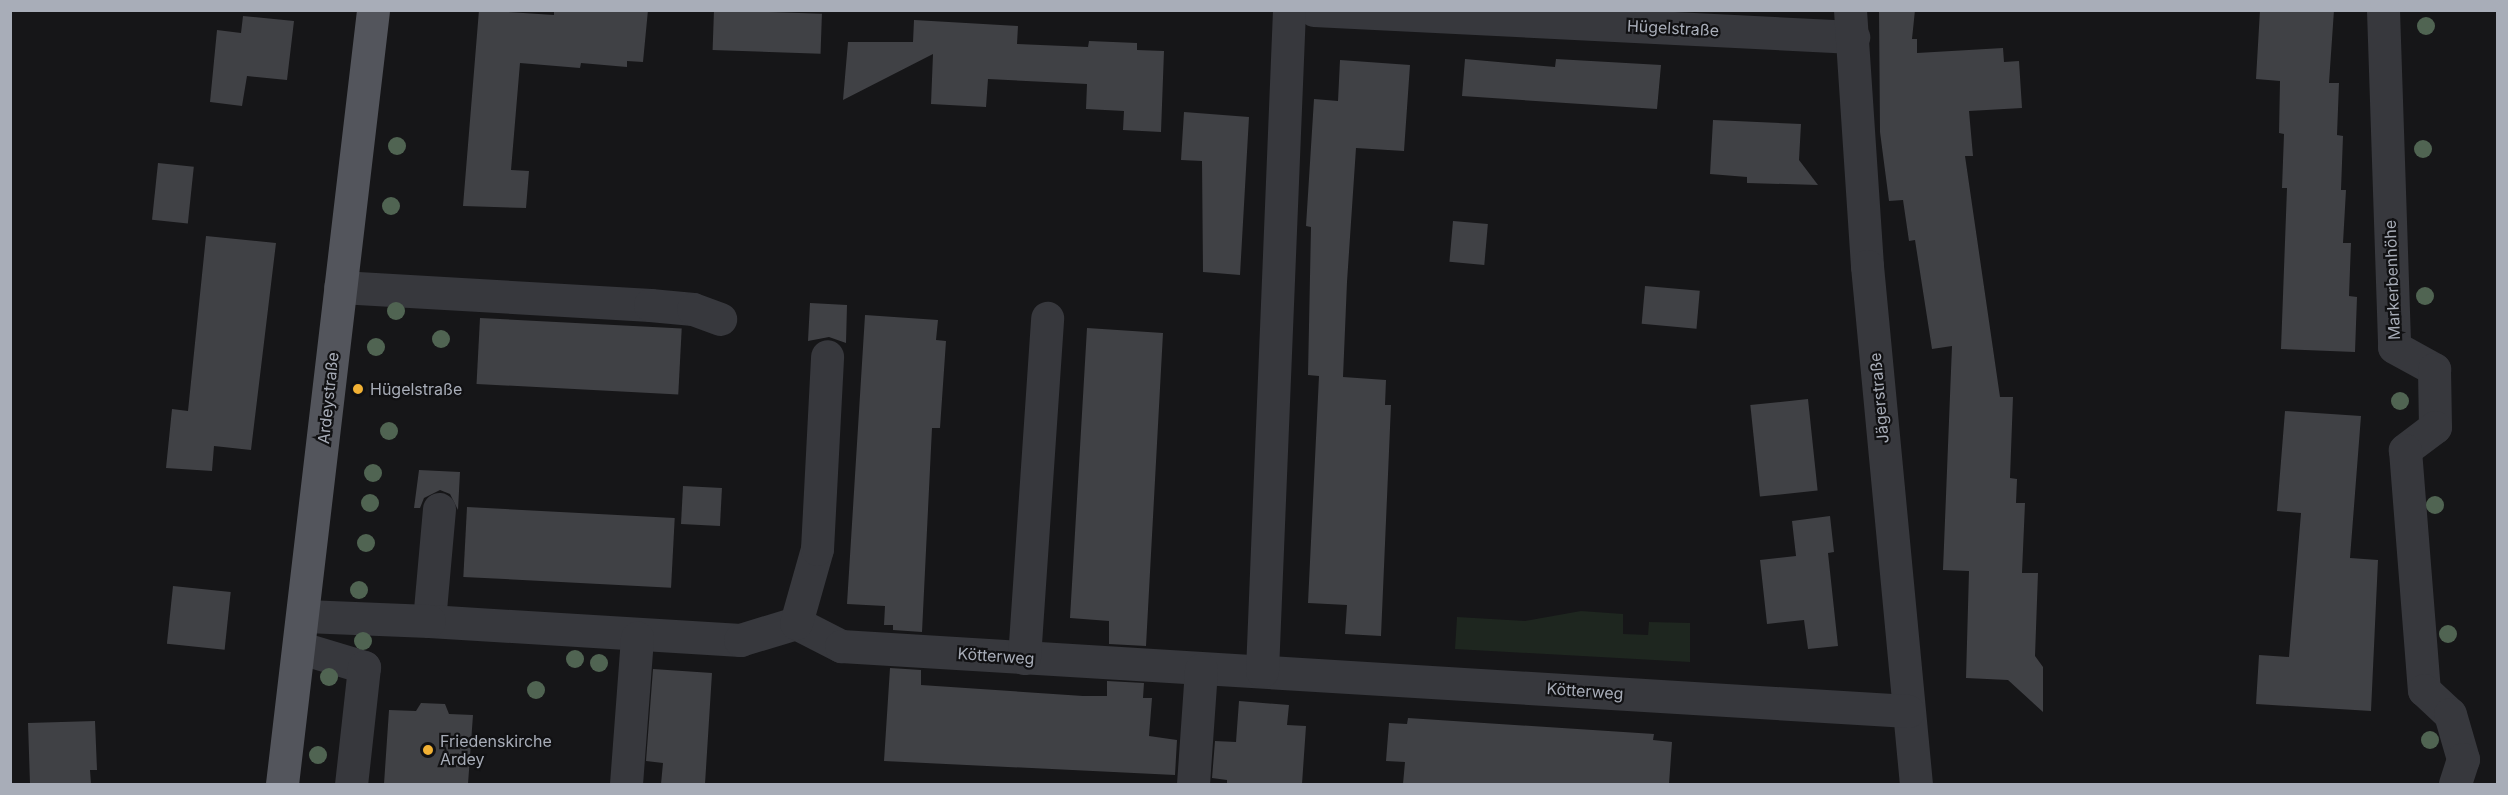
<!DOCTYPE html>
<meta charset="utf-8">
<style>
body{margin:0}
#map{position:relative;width:2508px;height:795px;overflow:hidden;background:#161618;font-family:Inter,sans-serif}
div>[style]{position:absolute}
.green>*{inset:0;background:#1e261f}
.building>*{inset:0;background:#404145;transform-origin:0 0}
.minor>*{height:33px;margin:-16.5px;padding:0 16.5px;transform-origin:16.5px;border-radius:16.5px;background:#37383d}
.major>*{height:33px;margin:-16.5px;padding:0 16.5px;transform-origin:16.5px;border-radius:16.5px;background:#53555c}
.trees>*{width:18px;height:18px;margin:-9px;border-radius:50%;background:#506452}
.dots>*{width:16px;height:16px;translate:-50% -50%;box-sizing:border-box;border:3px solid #111113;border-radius:50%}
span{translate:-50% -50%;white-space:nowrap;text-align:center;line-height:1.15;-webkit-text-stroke:4.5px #111113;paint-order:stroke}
.street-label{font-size:16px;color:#a8adb8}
.poi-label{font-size:16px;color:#a8adb8}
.left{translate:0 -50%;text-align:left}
.frame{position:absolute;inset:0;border:12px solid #a8adb8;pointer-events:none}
</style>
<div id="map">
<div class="green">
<i style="clip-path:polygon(1581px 611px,1623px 614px,1623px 634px,1648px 635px,1649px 622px,1690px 623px,1690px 662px,1455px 649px,1457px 617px,1525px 621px)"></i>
</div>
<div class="building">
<i style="clip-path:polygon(479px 10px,554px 15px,554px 10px,648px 10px,643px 62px,627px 61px,627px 67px,581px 63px,580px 68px,520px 63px,511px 170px,529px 171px,526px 208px,463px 206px)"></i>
<i style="left:714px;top:10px;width:108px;height:40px;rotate:2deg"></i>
<i style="clip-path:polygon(1879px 10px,1915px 10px,1912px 39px,1917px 39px,1917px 53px,2003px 48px,2004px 62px,2019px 61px,2022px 108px,1969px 111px,1973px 156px,1965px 156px,2000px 397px,2013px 397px,2010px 478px,2017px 479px,2016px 503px,2025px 503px,2022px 573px,2038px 573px,2035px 656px,2043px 667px,2043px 712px,2008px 680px,1966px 678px,1969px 571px,1943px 570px,1952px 346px,1932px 349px,1915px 240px,1909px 241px,1903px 200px,1889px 201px,1880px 132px)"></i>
<i style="clip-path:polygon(2260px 10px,2334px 10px,2329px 83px,2339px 83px,2337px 135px,2343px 136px,2341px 190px,2346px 190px,2343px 243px,2351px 243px,2349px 296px,2357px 297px,2355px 352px,2281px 349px,2287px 188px,2282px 188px,2284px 134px,2279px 133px,2280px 81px,2256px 79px)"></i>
<i style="clip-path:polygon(243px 16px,294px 21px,287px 80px,247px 76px,242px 106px,210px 102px,217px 30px,241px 33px)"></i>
<i style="clip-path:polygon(914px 20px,1018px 26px,1017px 44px,1088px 47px,1089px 41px,1137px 43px,1137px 50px,1164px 51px,1161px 132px,1123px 130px,1124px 111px,1086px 109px,1087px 84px,988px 79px,986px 107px,931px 104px,933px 54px,843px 100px,848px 42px,913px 42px)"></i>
<i style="clip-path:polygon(1465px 59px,1555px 67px,1556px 59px,1661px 65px,1657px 109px,1462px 96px)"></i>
<i style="clip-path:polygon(1340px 60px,1410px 65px,1404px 151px,1356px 148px,1347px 282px,1343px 377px,1386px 380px,1385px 405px,1391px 405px,1381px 636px,1345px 634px,1347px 605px,1308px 603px,1319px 376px,1308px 375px,1311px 227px,1306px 226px,1314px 99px,1338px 101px)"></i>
<i style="clip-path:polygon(1184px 112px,1249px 117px,1240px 275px,1203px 272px,1202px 161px,1181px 160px)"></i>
<i style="clip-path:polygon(1713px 120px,1801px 124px,1799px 160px,1818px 185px,1747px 183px,1747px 177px,1710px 174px)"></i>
<i style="left:158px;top:163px;width:36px;height:57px;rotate:6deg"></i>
<i style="left:1453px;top:221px;width:35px;height:41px;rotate:5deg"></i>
<i style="clip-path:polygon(206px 236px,276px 243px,251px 450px,214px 446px,212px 471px,166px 468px,172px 409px,188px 411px)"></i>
<i style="left:1645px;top:286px;width:55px;height:38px;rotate:5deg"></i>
<i style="clip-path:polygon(810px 303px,847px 305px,846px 343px,829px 337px,808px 341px)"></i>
<i style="clip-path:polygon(865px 315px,938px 320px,936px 340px,946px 341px,940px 428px,932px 428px,922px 632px,893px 630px,893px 625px,884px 625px,885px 606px,847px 604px)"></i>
<i style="left:480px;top:318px;width:202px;height:66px;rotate:3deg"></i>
<i style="clip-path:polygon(1087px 328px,1163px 333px,1146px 646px,1109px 644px,1109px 621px,1070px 618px)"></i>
<i style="left:1808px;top:399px;width:92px;height:58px;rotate:84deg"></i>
<i style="clip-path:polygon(2285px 411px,2361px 416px,2350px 558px,2378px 560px,2371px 711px,2256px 704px,2259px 655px,2289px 657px,2301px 513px,2277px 511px)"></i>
<i style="clip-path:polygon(419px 470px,460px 472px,458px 510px,450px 494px,440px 490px,424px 498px,420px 508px,414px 508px)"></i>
<i style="left:683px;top:486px;width:39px;height:38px;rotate:3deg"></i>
<i style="left:467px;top:507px;width:208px;height:70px;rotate:3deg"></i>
<i style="clip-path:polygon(1830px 516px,1834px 552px,1828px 553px,1838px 646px,1808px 649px,1804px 620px,1767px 624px,1760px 560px,1796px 556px,1792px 521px)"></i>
<i style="left:173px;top:586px;width:58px;height:58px;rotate:6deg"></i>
<i style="clip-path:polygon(890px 668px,921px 670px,921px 685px,1083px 696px,1107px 696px,1107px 681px,1144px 683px,1143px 698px,1152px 698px,1149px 736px,1177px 740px,1175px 775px,884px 761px)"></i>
<i style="clip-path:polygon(653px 669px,712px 673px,705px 784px,661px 784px,663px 763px,646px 761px)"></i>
<i style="clip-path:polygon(1239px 701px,1289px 705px,1287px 725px,1306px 726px,1302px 784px,1227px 784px,1227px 780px,1212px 778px,1215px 741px,1236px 742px)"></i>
<i style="clip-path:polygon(421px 703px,445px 704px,449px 714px,473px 715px,468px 784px,384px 784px,389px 710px,416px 711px)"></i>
<i style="clip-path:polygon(1408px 718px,1654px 734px,1653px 740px,1672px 742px,1669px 784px,1403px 784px,1405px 762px,1386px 761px,1389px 723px,1407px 724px)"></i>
<i style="clip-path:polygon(95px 721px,97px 770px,90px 770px,91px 784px,30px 784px,28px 723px)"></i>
</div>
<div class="minor">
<i style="left:1314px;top:10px;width:540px;rotate:2.87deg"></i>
<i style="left:1850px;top:10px;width:257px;rotate:86.2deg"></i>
<i style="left:1867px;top:266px;width:520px;rotate:84.6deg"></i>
<i style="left:2383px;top:10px;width:337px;rotate:88.1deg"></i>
<i style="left:2394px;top:347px;width:46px;rotate:28.8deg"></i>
<i style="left:2434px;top:369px;width:58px;rotate:89deg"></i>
<i style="left:2435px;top:427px;width:38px;rotate:143deg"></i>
<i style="left:2405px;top:450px;width:241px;rotate:85.5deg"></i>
<i style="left:2424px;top:690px;width:35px;rotate:43deg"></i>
<i style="left:2450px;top:714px;width:47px;rotate:73.9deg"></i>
<i style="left:2463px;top:759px;width:26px;rotate:108deg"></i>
<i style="left:340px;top:287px;width:311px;rotate:3.3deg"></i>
<i style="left:650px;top:305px;width:43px;rotate:5.3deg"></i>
<i style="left:693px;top:309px;width:29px;rotate:20deg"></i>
<i style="left:439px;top:509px;width:112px;rotate:95.1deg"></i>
<i style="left:429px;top:621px;width:312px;rotate:3.5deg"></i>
<i style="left:740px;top:640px;width:59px;rotate:-16.9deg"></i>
<i style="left:305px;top:616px;width:124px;rotate:2.3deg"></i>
<i style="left:796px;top:623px;width:51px;rotate:27.1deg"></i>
<i style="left:841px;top:646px;width:1069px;rotate:3.49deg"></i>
<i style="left:796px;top:623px;width:77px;rotate:-74.2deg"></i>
<i style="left:817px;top:549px;width:193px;rotate:-87deg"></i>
<i style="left:301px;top:648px;width:66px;rotate:16.8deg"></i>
<i style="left:364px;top:667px;width:118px;rotate:96.3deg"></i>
<i style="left:1024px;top:658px;width:341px;rotate:-86.1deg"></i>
<i style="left:1262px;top:671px;width:662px;rotate:-87.66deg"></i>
<i style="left:626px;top:784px;width:147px;rotate:-85.7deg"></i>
<i style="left:1193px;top:784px;width:115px;rotate:-86deg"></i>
</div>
<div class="major">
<i style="left:282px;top:784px;width:779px;rotate:-83.29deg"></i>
</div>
<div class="trees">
<i style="left:2426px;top:26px"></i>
<i style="left:397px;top:146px"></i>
<i style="left:2423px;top:149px"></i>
<i style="left:391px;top:206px"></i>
<i style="left:2425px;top:296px"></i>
<i style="left:396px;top:311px"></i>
<i style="left:441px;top:339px"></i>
<i style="left:376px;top:347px"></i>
<i style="left:2400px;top:401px"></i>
<i style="left:389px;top:431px"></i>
<i style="left:373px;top:473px"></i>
<i style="left:370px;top:503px"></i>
<i style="left:2435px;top:505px"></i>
<i style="left:366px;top:543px"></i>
<i style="left:359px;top:590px"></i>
<i style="left:2448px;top:634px"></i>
<i style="left:363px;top:641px"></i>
<i style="left:575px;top:659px"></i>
<i style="left:599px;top:663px"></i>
<i style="left:329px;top:677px"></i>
<i style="left:536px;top:690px"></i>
<i style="left:2430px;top:740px"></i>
<i style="left:318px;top:755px"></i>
</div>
<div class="dots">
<i style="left:358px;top:389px;background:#f2b134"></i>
<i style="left:428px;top:750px;background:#f2b134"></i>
</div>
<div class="street-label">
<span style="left:1673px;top:28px;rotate:3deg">Hügelstraße</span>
<span style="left:2392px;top:280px;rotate:-92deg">Markerbenhöhe</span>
<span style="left:328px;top:398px;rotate:-84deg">Ardeystraße</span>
<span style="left:1879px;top:398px;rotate:-95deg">Jägerstraße</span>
<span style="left:996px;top:656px;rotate:4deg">Kötterweg</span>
<span style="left:1585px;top:691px;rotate:4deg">Kötterweg</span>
</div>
<div class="poi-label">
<span class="left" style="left:370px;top:389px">Hügelstraße</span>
<span class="left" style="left:440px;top:750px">Friedenskirche<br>Ardey</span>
</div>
<div class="frame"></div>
</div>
